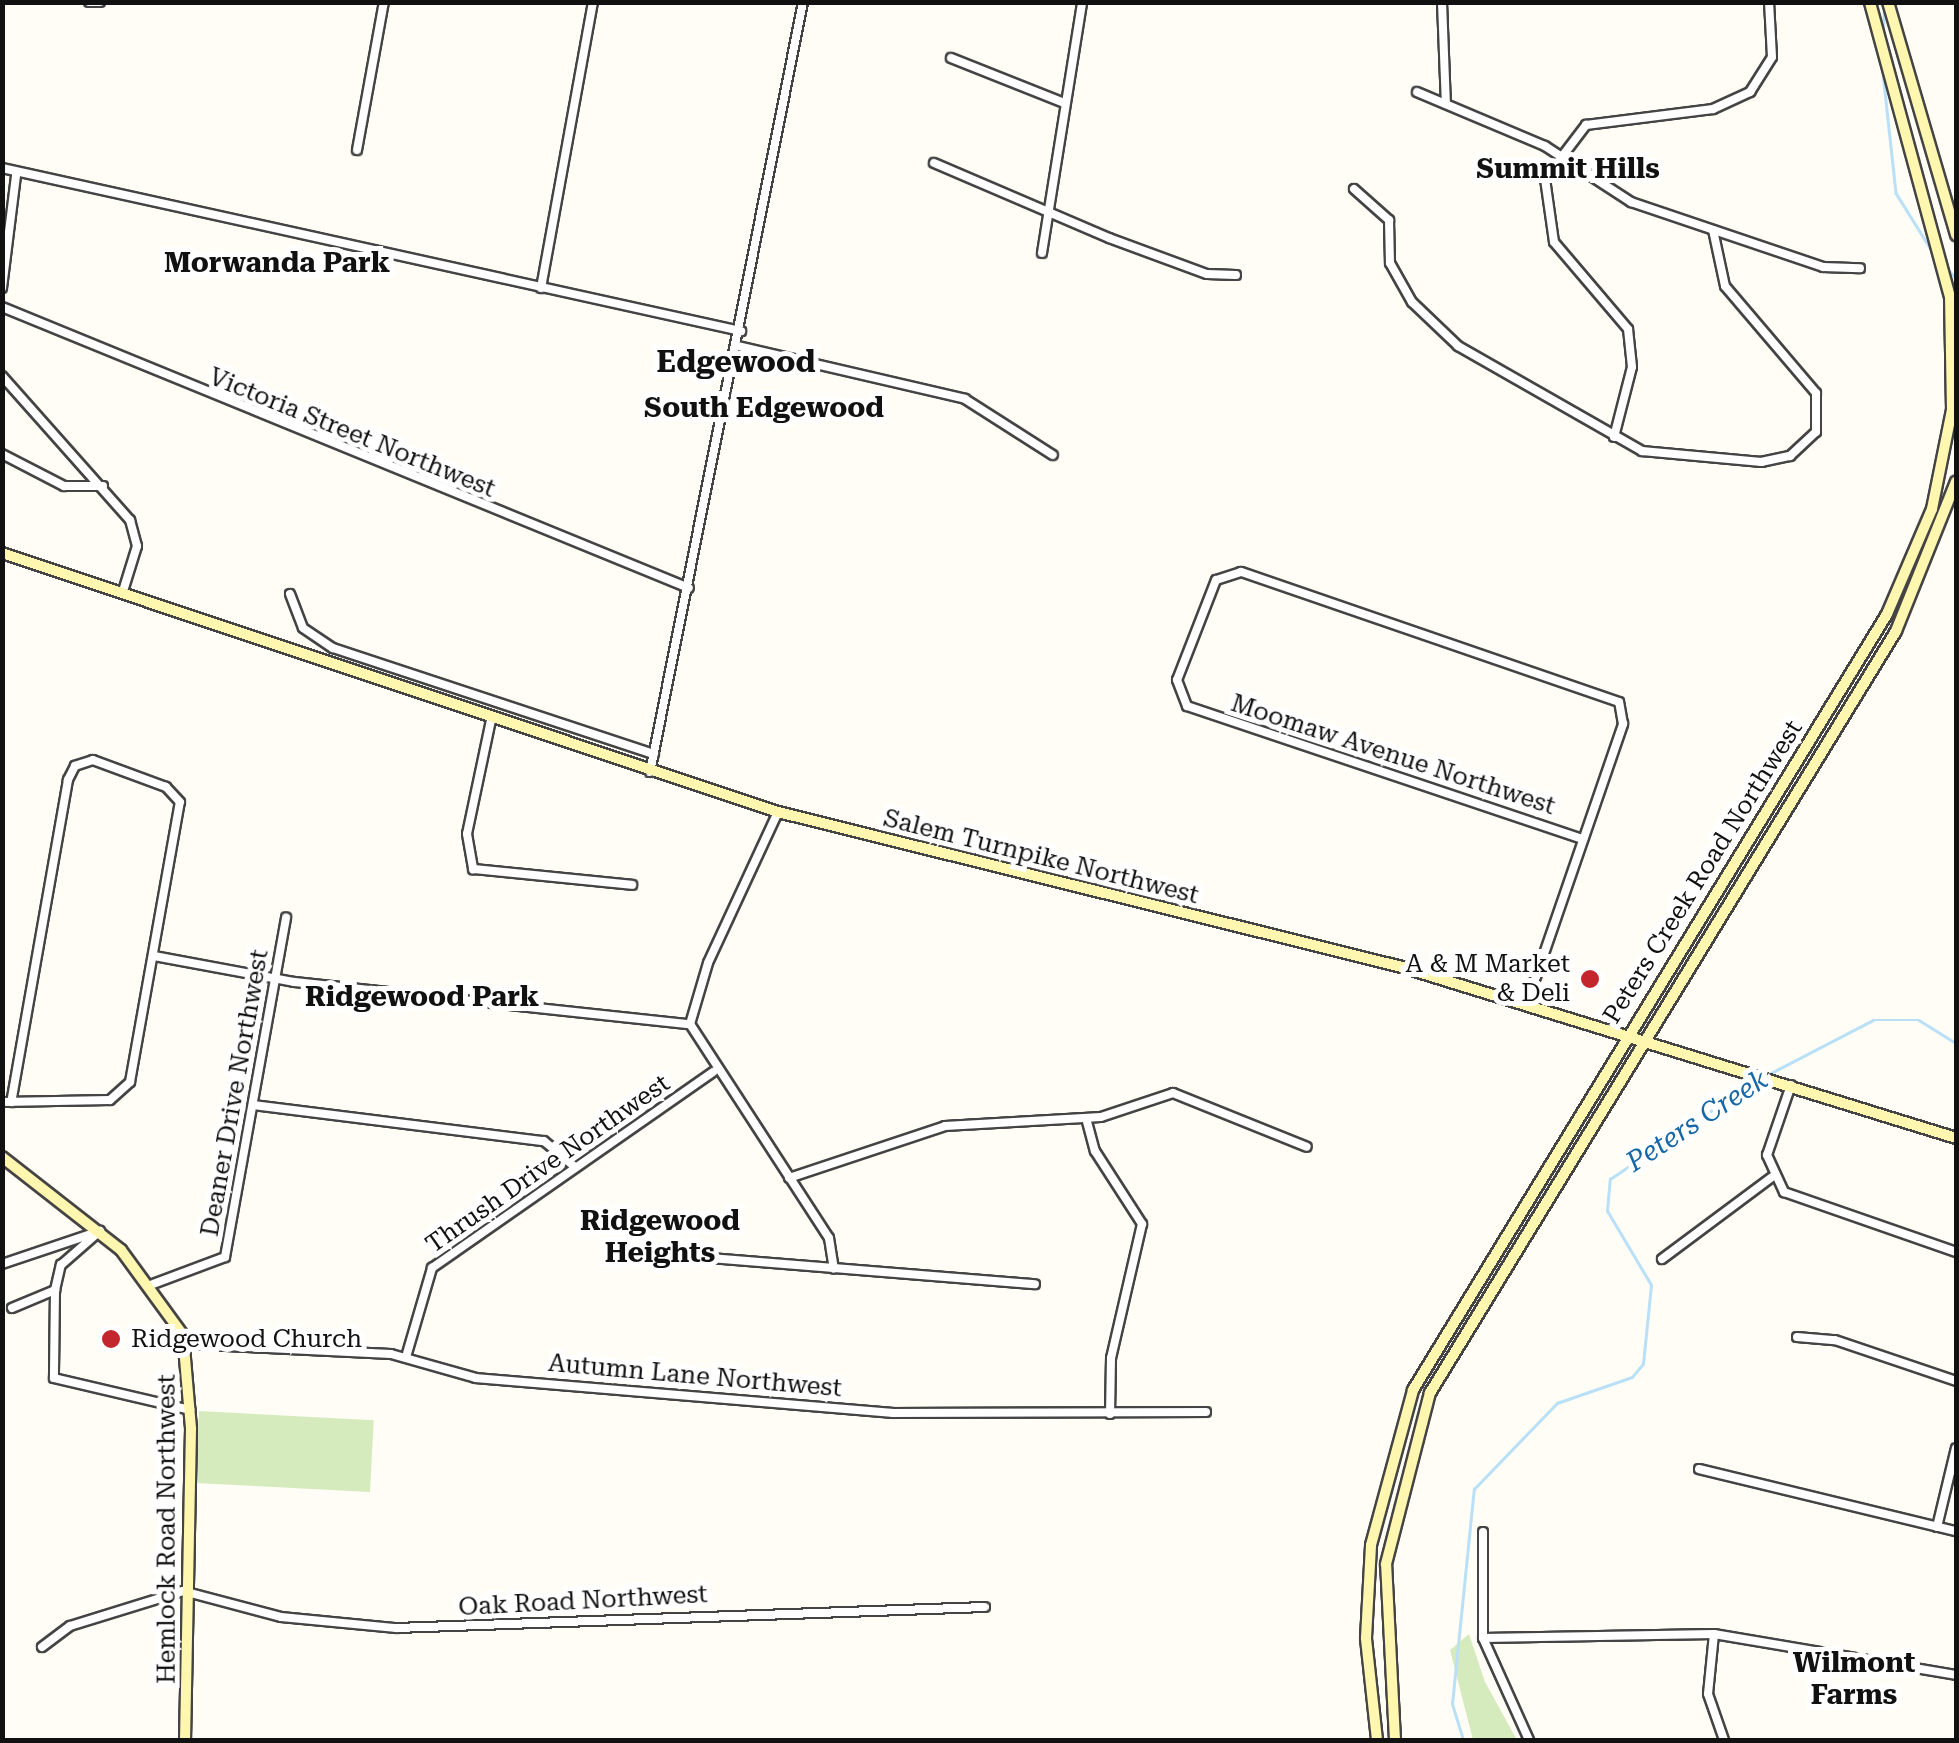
<!DOCTYPE html>
<style>
body{margin:0}
#map{position:relative;width:1959px;height:1743px;overflow:hidden;background:#fffdf5;font-family:"Roboto Serif",serif}
div>[style]{position:absolute}
.green>*{inset:0;background:#d5ebbd;transform-origin:0 0}
.stream>*{height:2.5px;margin:-1.25px;padding:0 1.25px;transform-origin:1.25px;border-radius:1.25px;background:#b9e0f7}
.roads{filter:drop-shadow(2px 0 #444) drop-shadow(-2px 0 #444) drop-shadow(0 2px #444) drop-shadow(0 -2px #444)}
.street>*{height:8px;margin:-4px;padding:0 4px;transform-origin:4px;border-radius:4px;background:#fff}
.secondary>*{height:10px;margin:-5px;padding:0 5px;transform-origin:5px;border-radius:5px;background:#fff6b0}
.dots>*{width:28px;height:28px;translate:-50% -50%;box-sizing:border-box;border:5px solid #fff;border-radius:50%}
span{translate:-50% -50%;white-space:nowrap;text-align:center;line-height:1.15;-webkit-text-stroke:10px #fff;paint-order:stroke}
.street-label{font-size:25px;color:#111}
.poi-label{font-size:25px;color:#111}
.right{translate:-100% -50%;text-align:right}
.left{translate:0 -50%;text-align:left}
.neighbourhood-label{font-size:28px;color:#111;font-weight:700}
.water-label{font-size:28px;color:#1768a6;font-style:italic}
.quarter-label{font-size:30px;color:#111;font-weight:700}
.frame{position:absolute;inset:0;border:5px solid #111;pointer-events:none}
</style>
<div id="map">
<div class="green">
<i style="left:199px;top:1411px;width:175px;height:72px;rotate:3deg"></i>
<i style="clip-path:polygon(1469px 1634px,1485px 1682px,1517px 1740px,1473px 1740px,1450px 1650px)"></i>
</div>
<div class="stream">
<i style="left:1883px;top:31px;width:27px;rotate:-88deg"></i>
<i style="left:1882px;top:64px;width:130px;rotate:83.8deg"></i>
<i style="left:1896px;top:193px;width:72px;rotate:58.1deg"></i>
<i style="left:1946px;top:267px;width:15px;rotate:48deg"></i>
<i style="left:1769px;top:1074px;width:117px;rotate:-27.4deg"></i>
<i style="left:1873px;top:1020px;width:46px"></i>
<i style="left:1919px;top:1020px;width:44px;rotate:31.9deg"></i>
<i style="left:1463px;top:1740px;width:38px;rotate:-107deg"></i>
<i style="left:1452px;top:1704px;width:216px;rotate:-84.2deg"></i>
<i style="left:1474px;top:1489px;width:120px;rotate:-46deg"></i>
<i style="left:1557px;top:1403px;width:79px;rotate:-19.1deg"></i>
<i style="left:1632px;top:1377px;width:17px;rotate:-50deg"></i>
<i style="left:1643px;top:1364px;width:79px;rotate:-84.2deg"></i>
<i style="left:1651px;top:1285px;width:86px;rotate:-120.7deg"></i>
<i style="left:1607px;top:1211px;width:32px;rotate:-85deg"></i>
<i style="left:1610px;top:1179px;width:177px;rotate:-34deg"></i>
</div>
<div class="roads">
<div class="street">
<i style="left:89px;top:2px;width:11px"></i>
<i style="left:1442px;top:2px;width:102px;rotate:87.8deg"></i>
<i style="left:951px;top:58px;width:122px;rotate:21.7deg"></i>
<i style="left:1417px;top:92px;width:139px;rotate:22.9deg"></i>
<i style="left:1545px;top:146px;width:103px;rotate:33.1deg"></i>
<i style="left:1631px;top:202px;width:203px;rotate:18.7deg"></i>
<i style="left:1823px;top:267px;width:37px;rotate:2deg"></i>
<i style="left:357px;top:150px;width:150px;rotate:-79.7deg"></i>
<i style="left:934px;top:163px;width:190px;rotate:23.2deg"></i>
<i style="left:1109px;top:238px;width:104px;rotate:20.2deg"></i>
<i style="left:1207px;top:274px;width:29px;rotate:2deg"></i>
<i style="left:2px;top:168px;width:757px;rotate:12.44deg"></i>
<i style="left:1354px;top:189px;width:47px;rotate:41.5deg"></i>
<i style="left:1389px;top:220px;width:43px;rotate:88.7deg"></i>
<i style="left:1390px;top:263px;width:45px;rotate:60.6deg"></i>
<i style="left:1412px;top:302px;width:64px;rotate:43.7deg"></i>
<i style="left:1458px;top:346px;width:212px;rotate:29.7deg"></i>
<i style="left:1642px;top:451px;width:120px;rotate:5.3deg"></i>
<i style="left:1761px;top:462px;width:30px;rotate:-12deg"></i>
<i style="left:1790px;top:456px;width:35px;rotate:-43deg"></i>
<i style="left:1816px;top:432px;width:39px;rotate:-90deg"></i>
<i style="left:1816px;top:393px;width:140px;rotate:-130.4deg"></i>
<i style="left:1725px;top:286px;width:57px;rotate:-102.1deg"></i>
<i style="left:1042px;top:253px;width:254px;rotate:-80.9deg"></i>
<i style="left:2px;top:288px;width:114px;rotate:-82.9deg"></i>
<i style="left:541px;top:288px;width:291px;rotate:-79.7deg"></i>
<i style="left:2px;top:307px;width:742px;rotate:22.25deg"></i>
<i style="left:738px;top:346px;width:233px;rotate:13.1deg"></i>
<i style="left:965px;top:399px;width:104px;rotate:32.5deg"></i>
<i style="left:2px;top:376px;width:193px;rotate:48.4deg"></i>
<i style="left:130px;top:520px;width:27px;rotate:75deg"></i>
<i style="left:137px;top:546px;width:44px;rotate:107.2deg"></i>
<i style="left:1614px;top:437px;width:72px;rotate:-75.6deg"></i>
<i style="left:1632px;top:367px;width:38px;rotate:-96deg"></i>
<i style="left:1628px;top:329px;width:114px;rotate:-130.4deg"></i>
<i style="left:1554px;top:242px;width:64px;rotate:-98.1deg"></i>
<i style="left:1545px;top:179px;width:68px;rotate:-52.8deg"></i>
<i style="left:1586px;top:125px;width:128px;rotate:-7.2deg"></i>
<i style="left:1713px;top:109px;width:41px;rotate:-24.7deg"></i>
<i style="left:1750px;top:92px;width:41px;rotate:-57.8deg"></i>
<i style="left:1772px;top:57px;width:55px;rotate:-93.1deg"></i>
<i style="left:2px;top:454px;width:70px;rotate:27.3deg"></i>
<i style="left:64px;top:486px;width:39px"></i>
<i style="left:290px;top:594px;width:36px;rotate:69deg"></i>
<i style="left:303px;top:628px;width:36px;rotate:34deg"></i>
<i style="left:333px;top:648px;width:338px;rotate:18.3deg"></i>
<i style="left:491px;top:720px;width:116px;rotate:101.9deg"></i>
<i style="left:467px;top:834px;width:36px;rotate:80deg"></i>
<i style="left:473px;top:869px;width:160px;rotate:5.7deg"></i>
<i style="left:650px;top:772px;width:785px;rotate:-78.76deg"></i>
<i style="left:778px;top:812px;width:166px;rotate:114.9deg"></i>
<i style="left:708px;top:963px;width:64px;rotate:106.4deg"></i>
<i style="left:690px;top:1024px;width:255px;rotate:57deg"></i>
<i style="left:829px;top:1238px;width:31px;rotate:81deg"></i>
<i style="left:154px;top:956px;width:142px;rotate:10.5deg"></i>
<i style="left:294px;top:982px;width:398px;rotate:6.1deg"></i>
<i style="left:1526px;top:1004px;width:29px;rotate:-70deg"></i>
<i style="left:1536px;top:977px;width:268px;rotate:-71deg"></i>
<i style="left:1623px;top:724px;width:22px;rotate:-100deg"></i>
<i style="left:1619px;top:702px;width:400px;rotate:-161deg"></i>
<i style="left:1241px;top:572px;width:26px;rotate:162deg"></i>
<i style="left:1216px;top:580px;width:107px;rotate:111.3deg"></i>
<i style="left:1177px;top:680px;width:28px;rotate:69deg"></i>
<i style="left:1187px;top:706px;width:418px;rotate:18.6deg"></i>
<i style="left:1791px;top:1085px;width:74px;rotate:108.9deg"></i>
<i style="left:1767px;top:1155px;width:41px;rotate:65.3deg"></i>
<i style="left:1784px;top:1192px;width:182px;rotate:19.2deg"></i>
<i style="left:2px;top:1102px;width:108px;rotate:-1.1deg"></i>
<i style="left:110px;top:1100px;width:27px;rotate:-42deg"></i>
<i style="left:130px;top:1082px;width:284px;rotate:-79.9deg"></i>
<i style="left:180px;top:802px;width:21px;rotate:-133deg"></i>
<i style="left:166px;top:787px;width:78px;rotate:-159.7deg"></i>
<i style="left:93px;top:760px;width:19px;rotate:162deg"></i>
<i style="left:75px;top:766px;width:16px;rotate:117deg"></i>
<i style="left:68px;top:780px;width:327px;rotate:100deg"></i>
<i style="left:253px;top:1105px;width:293px;rotate:7.1deg"></i>
<i style="left:544px;top:1141px;width:40px;rotate:40deg"></i>
<i style="left:1086px;top:1118px;width:34px;rotate:75deg"></i>
<i style="left:1095px;top:1151px;width:87px;rotate:57.2deg"></i>
<i style="left:1142px;top:1224px;width:138px;rotate:103deg"></i>
<i style="left:1111px;top:1358px;width:56px;rotate:91deg"></i>
<i style="left:789px;top:1178px;width:164px;rotate:-18.4deg"></i>
<i style="left:945px;top:1126px;width:156px;rotate:-3.3deg"></i>
<i style="left:1101px;top:1117px;width:76px;rotate:-18.4deg"></i>
<i style="left:1173px;top:1093px;width:144px;rotate:21.9deg"></i>
<i style="left:1662px;top:1259px;width:137px;rotate:-36.7deg"></i>
<i style="left:654px;top:1262px;width:56px;rotate:-4.1deg"></i>
<i style="left:710px;top:1258px;width:326px;rotate:4.6deg"></i>
<i style="left:2px;top:1264px;width:103px;rotate:-18.6deg"></i>
<i style="left:153px;top:1284px;width:77px;rotate:-20.6deg"></i>
<i style="left:225px;top:1257px;width:345px;rotate:-79.8deg"></i>
<i style="left:55px;top:1290px;width:88px;rotate:90.7deg"></i>
<i style="left:54px;top:1378px;width:140px;rotate:13.2deg"></i>
<i style="left:12px;top:1308px;width:47px;rotate:-22.7deg"></i>
<i style="left:55px;top:1290px;width:26px;rotate:-77deg"></i>
<i style="left:61px;top:1265px;width:52px;rotate:-41.1deg"></i>
<i style="left:1797px;top:1337px;width:38px;rotate:5deg"></i>
<i style="left:1835px;top:1340px;width:128px;rotate:18.7deg"></i>
<i style="left:185px;top:1344px;width:206px;rotate:2.8deg"></i>
<i style="left:391px;top:1354px;width:88px;rotate:15.8deg"></i>
<i style="left:476px;top:1378px;width:418px;rotate:4.8deg"></i>
<i style="left:893px;top:1413px;width:313px;rotate:-0.2deg"></i>
<i style="left:406px;top:1357px;width:93px;rotate:-73.7deg"></i>
<i style="left:432px;top:1268px;width:343px;rotate:-34.9deg"></i>
<i style="left:1699px;top:1469px;width:264px;rotate:13.6deg"></i>
<i style="left:1937px;top:1527px;width:81px;rotate:-76.5deg"></i>
<i style="left:1483px;top:1532px;width:106px;rotate:90deg"></i>
<i style="left:1483px;top:1638px;width:112px;rotate:65.7deg"></i>
<i style="left:1714px;top:1634px;width:60px;rotate:95.7deg"></i>
<i style="left:1708px;top:1694px;width:49px;rotate:70.8deg"></i>
<i style="left:1483px;top:1638px;width:231px;rotate:-1deg"></i>
<i style="left:1714px;top:1634px;width:245px;rotate:9.6deg"></i>
<i style="left:42px;top:1647px;width:35px;rotate:-37deg"></i>
<i style="left:70px;top:1626px;width:118px;rotate:-17.2deg"></i>
<i style="left:183px;top:1591px;width:101px;rotate:14.9deg"></i>
<i style="left:281px;top:1617px;width:116px;rotate:5.5deg"></i>
<i style="left:396px;top:1628px;width:589px;rotate:-2.04deg"></i>
</div>
<div class="secondary">
<i style="left:1888px;top:2px;width:243px;rotate:73.7deg"></i>
<i style="left:2px;top:553px;width:818px;rotate:18.46deg"></i>
<i style="left:778px;top:812px;width:643px;rotate:13.95deg"></i>
<i style="left:1402px;top:967px;width:580px;rotate:17.15deg"></i>
<i style="left:2px;top:1157px;width:151px;rotate:38deg"></i>
<i style="left:121px;top:1250px;width:105px;rotate:53.9deg"></i>
<i style="left:183px;top:1335px;width:94px;rotate:85.1deg"></i>
<i style="left:191px;top:1429px;width:311px;rotate:91.1deg"></i>
<i style="left:1377px;top:1740px;width:103px;rotate:-96.2deg"></i>
<i style="left:1366px;top:1638px;width:93px;rotate:-86.9deg"></i>
<i style="left:1371px;top:1545px;width:161px;rotate:-74.8deg"></i>
<i style="left:1413px;top:1390px;width:909px;rotate:-58.58deg"></i>
<i style="left:1887px;top:614px;width:114px;rotate:-66.8deg"></i>
<i style="left:1932px;top:509px;width:101px;rotate:-78.6deg"></i>
<i style="left:1952px;top:410px;width:113px;rotate:-91deg"></i>
<i style="left:1950px;top:297px;width:306px;rotate:-105.2deg"></i>
<i style="left:1395px;top:1740px;width:176px;rotate:-92.9deg"></i>
<i style="left:1386px;top:1564px;width:177px;rotate:-75.6deg"></i>
<i style="left:1430px;top:1393px;width:893px;rotate:-58.55deg"></i>
<i style="left:1896px;top:631px;width:161px;rotate:-68.1deg"></i>
</div>
</div>
<div class="dots">
<i style="left:1590px;top:979px;background:#c4262e"></i>
<i style="left:111px;top:1339px;background:#c4262e"></i>
</div>
<div class="street-label">
<span style="left:352px;top:433px;rotate:22deg">Victoria Street Northwest</span>
<span style="left:1393px;top:755px;rotate:18deg">Moomaw Avenue Northwest</span>
<span style="left:1041px;top:857px;rotate:14deg">Salem Turnpike Northwest</span>
<span style="left:1703px;top:872px;rotate:-58deg">Peters Creek Road Northwest</span>
<span style="left:235px;top:1093px;rotate:-80deg">Deaner Drive Northwest</span>
<span style="left:548px;top:1164px;rotate:-35deg">Thrush Drive Northwest</span>
<span style="left:695px;top:1376px;rotate:5deg">Autumn Lane Northwest</span>
<span style="left:167px;top:1529px;rotate:-90deg">Hemlock Road Northwest</span>
<span style="left:583px;top:1601px;rotate:-3deg">Oak Road Northwest</span>
</div>
<div class="poi-label">
<span class="right" style="left:1570px;top:979px">A &amp; M Market<br>&amp; Deli</span>
<span class="left" style="left:131px;top:1339px">Ridgewood Church</span>
</div>
<div class="neighbourhood-label">
<span style="left:1568px;top:169px">Summit Hills</span>
<span style="left:277px;top:263px">Morwanda Park</span>
<span style="left:764px;top:408px">South Edgewood</span>
<span style="left:422px;top:997px">Ridgewood Park</span>
<span style="left:660px;top:1237px">Ridgewood<br>Heights</span>
<span style="left:1854px;top:1679px">Wilmont<br>Farms</span>
</div>
<div class="water-label">
<span style="left:1697px;top:1121px;rotate:-33deg">Peters Creek</span>
</div>
<div class="quarter-label">
<span style="left:736px;top:362px">Edgewood</span>
</div>
<div class="frame"></div>
</div>
